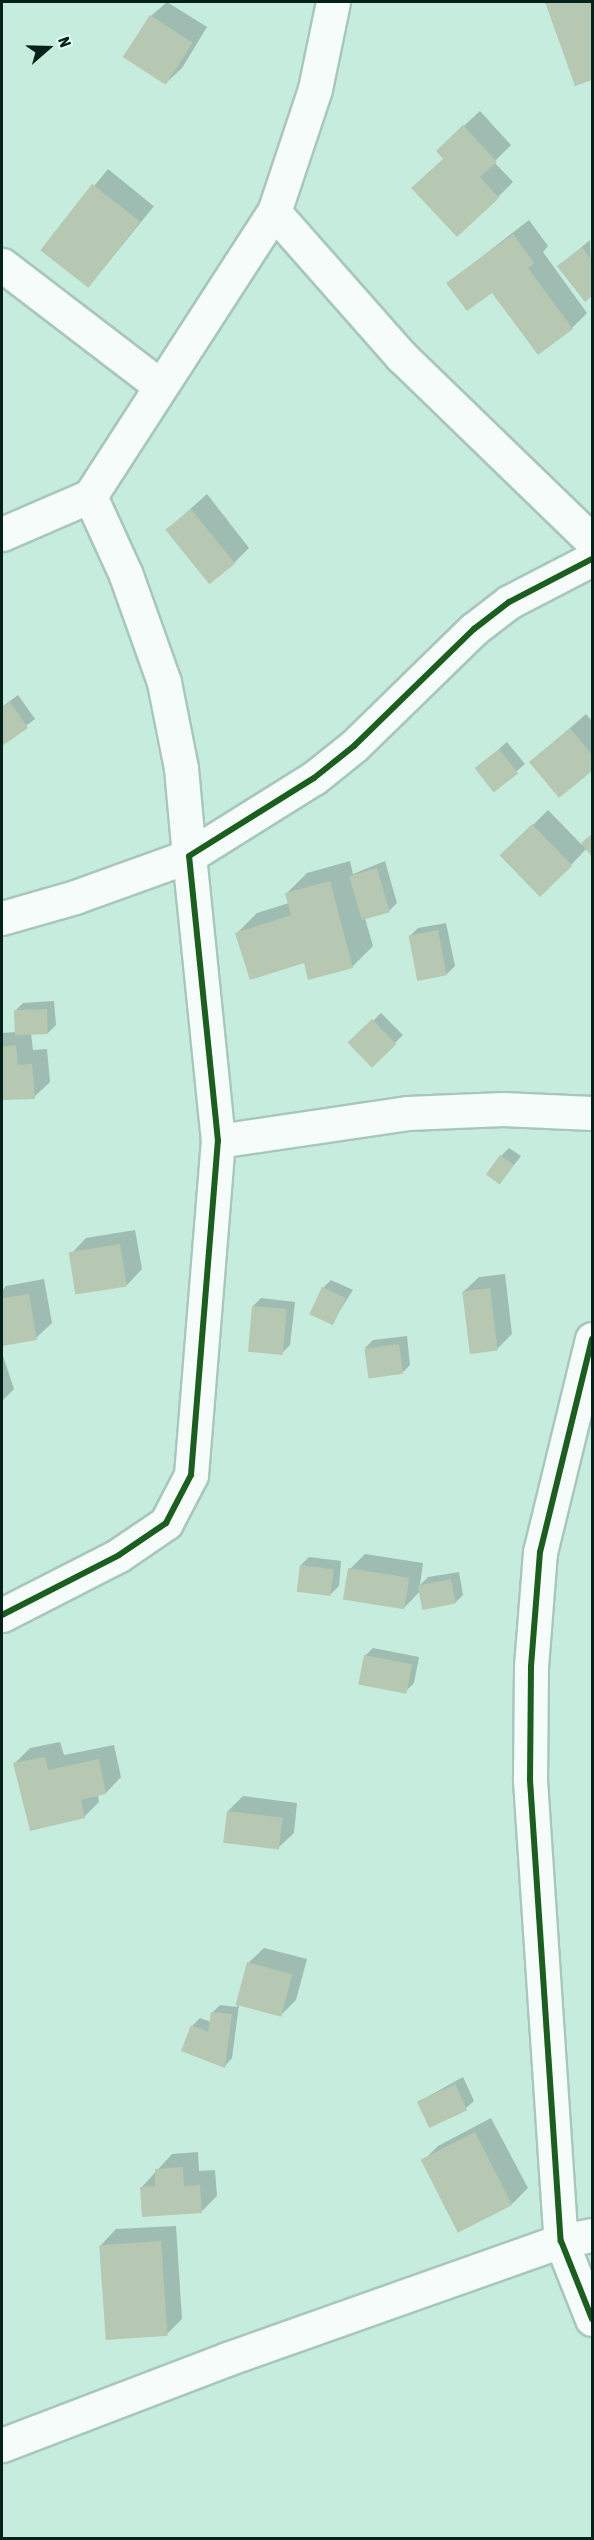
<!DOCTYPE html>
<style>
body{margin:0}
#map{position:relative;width:594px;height:2540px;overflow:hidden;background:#c6ecde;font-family:"Asap Condensed",sans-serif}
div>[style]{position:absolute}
.shadow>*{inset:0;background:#0003;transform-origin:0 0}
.building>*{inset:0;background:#b6c8b1;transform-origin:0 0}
.roads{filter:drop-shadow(2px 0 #a8c7bc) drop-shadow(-2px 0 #a8c7bc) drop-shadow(0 2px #a8c7bc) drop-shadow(0 -2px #a8c7bc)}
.minor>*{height:33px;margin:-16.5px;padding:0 16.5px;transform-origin:16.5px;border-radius:16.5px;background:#f6fcfa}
.cycleway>*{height:6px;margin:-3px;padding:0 3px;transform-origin:3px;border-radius:3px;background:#1b5e20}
span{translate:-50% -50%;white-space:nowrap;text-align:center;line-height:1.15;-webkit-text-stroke:6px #e4fff4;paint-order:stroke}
.frame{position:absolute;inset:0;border:3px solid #05221a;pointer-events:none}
.north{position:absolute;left:18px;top:18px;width:60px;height:60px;-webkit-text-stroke:4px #e4fff4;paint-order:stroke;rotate:70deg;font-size:16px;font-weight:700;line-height:24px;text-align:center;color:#05221a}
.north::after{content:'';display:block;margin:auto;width:21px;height:27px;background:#05221a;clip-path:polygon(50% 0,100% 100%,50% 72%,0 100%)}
</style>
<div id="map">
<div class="shadow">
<i style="clip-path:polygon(167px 2px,207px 27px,182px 68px,166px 83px,151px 16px)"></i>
<i style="clip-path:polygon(547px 2px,592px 2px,592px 78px,576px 84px)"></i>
<i style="clip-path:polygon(480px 111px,511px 145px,494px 162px,513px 182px,498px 197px,444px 158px,453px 136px)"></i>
<i style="left:108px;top:169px;width:59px;height:104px;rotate:39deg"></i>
<i style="clip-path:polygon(529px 220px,548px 246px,543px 252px,587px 313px,572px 328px,493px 290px,448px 283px)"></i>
<i style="clip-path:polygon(590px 240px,592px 294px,585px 300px,559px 266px)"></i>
<i style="clip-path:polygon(207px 494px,249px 548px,234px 563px,167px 530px)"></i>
<i style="clip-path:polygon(18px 695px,35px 719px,2px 744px,2px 707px)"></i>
<i style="clip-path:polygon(586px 714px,592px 721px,592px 769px,559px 796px,531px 762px)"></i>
<i style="clip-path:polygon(507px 742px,525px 764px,494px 791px,485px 761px)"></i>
<i style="clip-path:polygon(548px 810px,582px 845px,592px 834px,592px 855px,587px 848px,571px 865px,502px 856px)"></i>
<i style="clip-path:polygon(350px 861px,353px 874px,385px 861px,397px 903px,389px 911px,365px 918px,373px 946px,352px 967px,305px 961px,236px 934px,257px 913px,289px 903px,286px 894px,307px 873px)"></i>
<i style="clip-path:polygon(446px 923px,455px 966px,447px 974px,410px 936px,418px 928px)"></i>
<i style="clip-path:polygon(54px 1001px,56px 1025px,48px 1033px,31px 1033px,33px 1050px,47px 1049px,50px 1082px,34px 1097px,3px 1099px,2px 1105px,2px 1033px,16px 1032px,15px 1011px,23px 1003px)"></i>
<i style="left:381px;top:1013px;width:31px;height:43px;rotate:45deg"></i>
<i style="clip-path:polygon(509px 1148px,521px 1156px,500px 1183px,501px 1156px)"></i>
<i style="clip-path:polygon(135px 1230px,142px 1269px,127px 1285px,71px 1254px,86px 1238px)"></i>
<i style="clip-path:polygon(505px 1274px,512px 1334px,497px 1349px,463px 1292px,479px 1277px)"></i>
<i style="clip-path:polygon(44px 1279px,52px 1323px,36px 1338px,2px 1344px,2px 1291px,6px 1286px)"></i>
<i style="clip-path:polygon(331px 1280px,353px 1290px,332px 1323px,323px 1288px)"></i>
<i style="clip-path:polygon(261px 1298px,295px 1302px,290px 1345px,282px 1353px,253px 1306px)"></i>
<i style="clip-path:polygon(407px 1336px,410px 1365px,402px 1373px,365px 1348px,373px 1340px)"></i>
<i style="clip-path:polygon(2px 1353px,14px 1389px,2px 1401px)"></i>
<i style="clip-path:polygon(365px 1554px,423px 1563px,420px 1585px,428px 1577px,459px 1572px,463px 1595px,455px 1603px,421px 1590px,404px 1608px,350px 1569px)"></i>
<i style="clip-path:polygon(309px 1557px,341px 1561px,339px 1586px,331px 1594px,301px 1565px)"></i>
<i style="clip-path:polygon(373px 1648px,419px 1657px,414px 1683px,406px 1691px,365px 1656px)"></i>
<i style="clip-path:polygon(60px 1742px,64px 1755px,114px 1745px,121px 1777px,106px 1793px,98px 1794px,99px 1802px,84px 1817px,14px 1764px,30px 1748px)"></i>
<i style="clip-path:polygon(243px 1796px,297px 1803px,294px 1833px,278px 1848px,228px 1811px)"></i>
<i style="clip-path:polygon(264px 1948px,307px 1959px,296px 2000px,281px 2015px,239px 2005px,232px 2058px,225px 2066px,192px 2026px,200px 2018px,211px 2022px,212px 2013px,220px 2005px,237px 2007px,248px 1963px)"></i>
<i style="clip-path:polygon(463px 2077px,474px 2101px,466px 2108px,418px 2102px)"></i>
<i style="clip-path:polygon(491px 2118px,528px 2188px,512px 2204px,460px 2231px,423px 2161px,438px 2146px)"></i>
<i style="clip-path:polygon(198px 2152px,199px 2171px,215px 2170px,217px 2196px,201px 2212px,141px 2188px,172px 2154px)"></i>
<i style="clip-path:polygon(176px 2226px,182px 2319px,166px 2335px,101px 2245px,116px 2229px)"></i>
</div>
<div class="building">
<i style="clip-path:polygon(545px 2px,592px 2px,592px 80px,575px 86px)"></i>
<i style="left:150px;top:15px;width:51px;height:50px;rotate:33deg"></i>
<i style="clip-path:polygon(463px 125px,497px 162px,480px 177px,499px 198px,457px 237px,411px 188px,443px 159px,436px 151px)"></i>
<i style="left:92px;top:184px;width:61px;height:84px;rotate:38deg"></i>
<i style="clip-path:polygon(513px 234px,534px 263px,528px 268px,573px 329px,538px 355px,492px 293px,467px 311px,446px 283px)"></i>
<i style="clip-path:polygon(582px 247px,592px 261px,592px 296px,585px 302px,557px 266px)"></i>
<i style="left:191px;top:509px;width:70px;height:33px;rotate:51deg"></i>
<i style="clip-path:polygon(10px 702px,28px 728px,2px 746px,2px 708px)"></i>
<i style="clip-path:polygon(570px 728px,592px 755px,592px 771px,559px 798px,529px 762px)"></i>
<i style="left:499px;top:749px;width:31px;height:31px;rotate:52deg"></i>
<i style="left:532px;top:824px;width:58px;height:45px;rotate:46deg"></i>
<i style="clip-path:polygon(592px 834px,592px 857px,581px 843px)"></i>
<i style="left:377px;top:868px;width:46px;height:29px;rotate:74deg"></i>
<i style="clip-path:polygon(330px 881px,353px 968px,308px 980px,304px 963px,250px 980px,235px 933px,291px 915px,285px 893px)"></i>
<i style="left:438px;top:930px;width:46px;height:30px;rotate:79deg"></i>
<i style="left:47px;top:1009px;width:25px;height:33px;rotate:88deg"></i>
<i style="left:372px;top:1019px;width:35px;height:34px;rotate:46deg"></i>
<i style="clip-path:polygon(16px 1045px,18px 1065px,32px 1064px,35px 1099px,2px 1100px,2px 1047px)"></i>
<i style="left:500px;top:1155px;width:17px;height:24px;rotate:36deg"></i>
<i style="left:120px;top:1244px;width:43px;height:52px;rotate:81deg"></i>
<i style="left:322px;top:1287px;width:26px;height:30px;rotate:25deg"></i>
<i style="left:490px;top:1288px;width:63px;height:28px;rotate:83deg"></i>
<i style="clip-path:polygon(29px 1294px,37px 1340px,2px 1346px,2px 1298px)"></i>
<i style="left:252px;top:1306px;width:35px;height:46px;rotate:5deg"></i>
<i style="left:399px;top:1344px;width:30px;height:35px;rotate:82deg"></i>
<i style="left:300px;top:1565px;width:34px;height:27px;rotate:7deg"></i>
<i style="left:348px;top:1568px;width:62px;height:32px;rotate:9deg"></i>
<i style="left:451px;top:1579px;width:25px;height:34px;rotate:79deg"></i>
<i style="left:364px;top:1655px;width:49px;height:30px;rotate:11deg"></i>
<i style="clip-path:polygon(45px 1757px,48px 1770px,99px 1759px,106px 1794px,81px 1800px,85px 1818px,30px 1831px,13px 1763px)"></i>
<i style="left:227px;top:1811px;width:56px;height:32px;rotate:7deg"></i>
<i style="left:247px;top:1962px;width:47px;height:44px;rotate:15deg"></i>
<i style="clip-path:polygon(211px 2012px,232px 2014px,225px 2068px,181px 2051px,191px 2025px,208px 2032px)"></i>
<i style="left:455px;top:2084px;width:29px;height:42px;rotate:65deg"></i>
<i style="left:475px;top:2132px;width:82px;height:61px;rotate:63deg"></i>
<i style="clip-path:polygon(183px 2167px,184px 2186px,200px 2185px,202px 2213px,142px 2217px,140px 2187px,155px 2186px,155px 2169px)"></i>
<i style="left:161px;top:2241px;width:95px;height:62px;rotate:86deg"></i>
</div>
<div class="roads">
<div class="minor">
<i style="left:333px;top:2px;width:89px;rotate:101.7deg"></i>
<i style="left:315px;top:89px;width:130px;rotate:108.4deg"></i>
<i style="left:274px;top:212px;width:192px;rotate:48.6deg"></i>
<i style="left:401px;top:356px;width:266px;rotate:44.1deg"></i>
<i style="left:2px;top:265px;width:199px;rotate:37.4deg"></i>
<i style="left:2px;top:534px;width:96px;rotate:-23.4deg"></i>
<i style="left:2px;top:918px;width:76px;rotate:-16deg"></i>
<i style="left:75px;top:897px;width:121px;rotate:-19.8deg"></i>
<i style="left:189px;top:856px;width:88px;rotate:-95.2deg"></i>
<i style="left:181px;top:768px;width:88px;rotate:-101.2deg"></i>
<i style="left:164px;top:682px;width:114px;rotate:-109.6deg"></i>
<i style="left:126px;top:575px;width:87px;rotate:-114.5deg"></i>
<i style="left:90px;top:496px;width:338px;rotate:-57.1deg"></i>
<i style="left:218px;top:1141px;width:191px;rotate:-8.4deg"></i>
<i style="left:407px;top:1113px;width:96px;rotate:-2.4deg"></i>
<i style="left:503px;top:1109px;width:89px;rotate:2.6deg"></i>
<i style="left:592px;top:1339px;width:219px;rotate:103.7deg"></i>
<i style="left:540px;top:1552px;width:115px;rotate:94.5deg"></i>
<i style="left:531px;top:1667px;width:113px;rotate:90.5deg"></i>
<i style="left:530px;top:1780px;width:462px;rotate:86.2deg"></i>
<i style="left:561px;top:2241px;width:84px;rotate:68.3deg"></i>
<i style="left:2px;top:1615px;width:131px;rotate:-27.1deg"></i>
<i style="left:119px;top:1555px;width:57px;rotate:-34.2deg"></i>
<i style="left:166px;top:1523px;width:54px;rotate:-62.5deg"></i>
<i style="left:191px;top:1475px;width:335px;rotate:-85.4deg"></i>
<i style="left:218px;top:1141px;width:286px;rotate:-95.8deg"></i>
<i style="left:189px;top:856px;width:147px;rotate:-32deg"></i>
<i style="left:314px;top:778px;width:51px;rotate:-38.7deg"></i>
<i style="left:354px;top:746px;width:168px;rotate:-44.3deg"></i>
<i style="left:474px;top:629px;width:44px;rotate:-37.6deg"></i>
<i style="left:509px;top:602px;width:93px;rotate:-27.4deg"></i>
<i style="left:2px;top:2445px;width:241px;rotate:-20.9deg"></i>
<i style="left:227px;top:2359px;width:354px;rotate:-19.5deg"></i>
<i style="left:561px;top:2241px;width:32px;rotate:-11deg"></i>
</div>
</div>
<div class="cycleway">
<i style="left:592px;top:1339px;width:219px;rotate:103.7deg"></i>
<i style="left:540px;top:1552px;width:115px;rotate:94.5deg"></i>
<i style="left:531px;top:1667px;width:113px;rotate:90.5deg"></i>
<i style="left:530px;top:1780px;width:462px;rotate:86.2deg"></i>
<i style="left:561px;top:2241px;width:84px;rotate:68.3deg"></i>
<i style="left:2px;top:1615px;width:131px;rotate:-27.1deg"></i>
<i style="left:119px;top:1555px;width:57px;rotate:-34.2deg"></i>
<i style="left:166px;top:1523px;width:54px;rotate:-62.5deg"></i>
<i style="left:191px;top:1475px;width:335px;rotate:-85.4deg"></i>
<i style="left:218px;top:1141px;width:286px;rotate:-95.8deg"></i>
<i style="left:189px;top:856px;width:147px;rotate:-32deg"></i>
<i style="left:314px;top:778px;width:51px;rotate:-38.7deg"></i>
<i style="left:354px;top:746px;width:168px;rotate:-44.3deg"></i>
<i style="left:474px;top:629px;width:44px;rotate:-37.6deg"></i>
<i style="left:509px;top:602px;width:93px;rotate:-27.4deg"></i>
</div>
<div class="frame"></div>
<div class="north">N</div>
</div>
